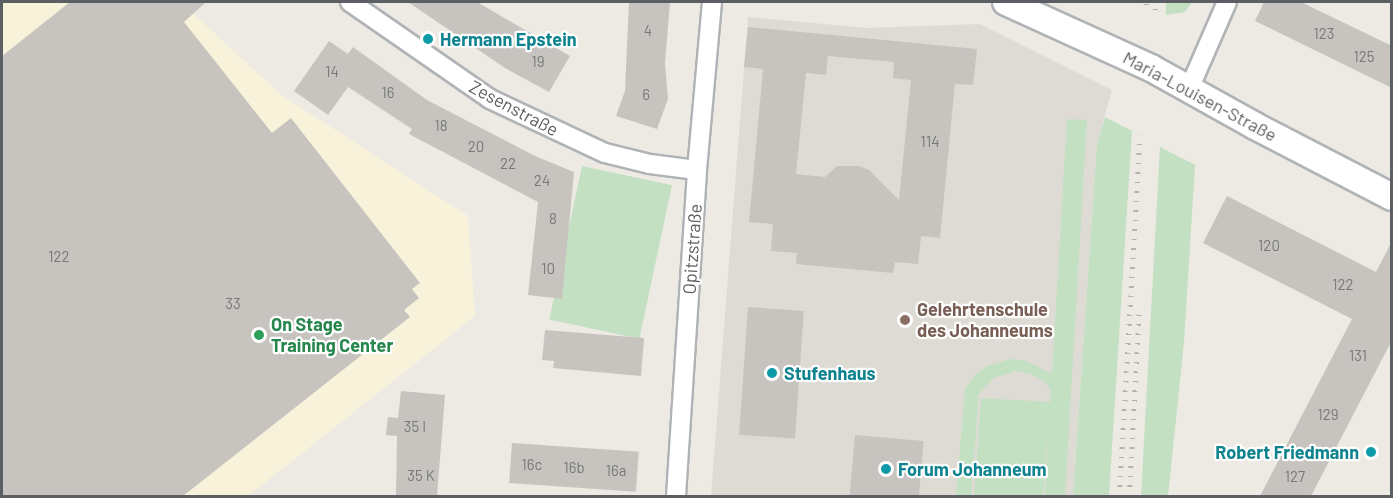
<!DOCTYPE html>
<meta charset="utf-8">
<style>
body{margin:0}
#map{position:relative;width:1393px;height:498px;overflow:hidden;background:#eceae3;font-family:Barlow,sans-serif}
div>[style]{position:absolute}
.commercial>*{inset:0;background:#f9f2db}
.education>*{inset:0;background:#dedbd4}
.green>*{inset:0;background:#c3e0c2;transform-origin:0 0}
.building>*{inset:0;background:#c7c4c0;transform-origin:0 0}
.roads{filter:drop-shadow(2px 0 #b0b3b6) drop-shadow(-2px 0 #b0b3b6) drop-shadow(0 2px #b0b3b6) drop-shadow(0 -2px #b0b3b6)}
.street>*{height:18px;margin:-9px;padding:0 9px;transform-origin:9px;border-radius:9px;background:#fff}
.secondary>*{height:26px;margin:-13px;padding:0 13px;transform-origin:13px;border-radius:13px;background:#fff}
.rail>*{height:4.5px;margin-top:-2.25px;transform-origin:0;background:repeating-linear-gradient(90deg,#b1b2b2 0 1.5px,transparent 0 9.5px)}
.dots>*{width:16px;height:16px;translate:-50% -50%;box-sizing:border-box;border:3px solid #fff;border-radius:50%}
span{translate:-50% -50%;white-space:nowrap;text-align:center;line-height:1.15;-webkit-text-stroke:4.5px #fff;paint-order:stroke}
.number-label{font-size:15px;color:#76787a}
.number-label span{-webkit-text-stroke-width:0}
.culture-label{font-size:18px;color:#0d838f;font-weight:700}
.left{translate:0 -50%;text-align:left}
.right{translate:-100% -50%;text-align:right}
.street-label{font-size:18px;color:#5b5e62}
.education-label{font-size:18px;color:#785e54;font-weight:700}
.leisure-label{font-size:18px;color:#27864d;font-weight:700}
.frame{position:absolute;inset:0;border:3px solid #5b5e62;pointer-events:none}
</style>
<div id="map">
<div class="commercial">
<i style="clip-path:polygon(2px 2px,181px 2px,280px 94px,468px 216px,475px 316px,248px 496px,2px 496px)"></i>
</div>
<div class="education">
<i style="clip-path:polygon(748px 17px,867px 28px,980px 24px,1112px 90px,1097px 144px,1073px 496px,711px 496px)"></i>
</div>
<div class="green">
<i style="clip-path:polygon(1166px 2px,1192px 2px,1185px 12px,1166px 15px)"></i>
<i style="clip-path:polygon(1105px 117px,1132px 131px,1109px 496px,1073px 496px,1097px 144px)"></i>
<i style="clip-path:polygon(1067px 119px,1087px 120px,1065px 496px,1045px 496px,1048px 427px,1043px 496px,974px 496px,981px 398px,1050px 402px,1051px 390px,1044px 382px,1031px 374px,1016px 371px,993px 378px,979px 394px,971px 496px,956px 496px,965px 389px,976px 374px,987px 366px,1011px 359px,1027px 361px,1052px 374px)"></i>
<i style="clip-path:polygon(1160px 147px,1195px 165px,1184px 342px,1168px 496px,1141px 496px)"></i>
<i style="left:582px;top:166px;width:92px;height:157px;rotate:12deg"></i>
</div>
<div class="building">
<i style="clip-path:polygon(70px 2px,206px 2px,184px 22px,272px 133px,291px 118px,420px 283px,412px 289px,419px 298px,404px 310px,410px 317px,183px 496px,2px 496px,2px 56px)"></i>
<i style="clip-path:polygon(408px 2px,477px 2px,570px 56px,549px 92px,505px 68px)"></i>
<i style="clip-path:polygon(629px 2px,670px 2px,665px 63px,668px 99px,657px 129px,616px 116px,625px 91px)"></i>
<i style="clip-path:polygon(1264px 2px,1301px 2px,1392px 46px,1392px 88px,1255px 21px)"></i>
<i style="clip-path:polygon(evenodd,748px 27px,977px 49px,973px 85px,955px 84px,940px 238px,921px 236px,918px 264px,895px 262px,893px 273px,796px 264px,797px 253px,771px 251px,773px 224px,749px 222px,763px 69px,744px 67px,748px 27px,828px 56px,894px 62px,893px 78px,911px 80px,899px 200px,869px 170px,859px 166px,837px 166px,825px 177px,796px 174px,806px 73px,826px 75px,828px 56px)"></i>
<i style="clip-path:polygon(329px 41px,348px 54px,353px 47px,427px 100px,535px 156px,574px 172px,562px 299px,528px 295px,538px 202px,409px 134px,412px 129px,348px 87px,328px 115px,294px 91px)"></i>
<i style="clip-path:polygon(1227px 196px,1376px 272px,1392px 241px,1392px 340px,1311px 496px,1260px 496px,1352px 319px,1203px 243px)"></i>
<i style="left:748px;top:307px;width:56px;height:128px;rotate:4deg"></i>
<i style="clip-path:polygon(545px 330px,644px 338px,641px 376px,553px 368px,554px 361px,542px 360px)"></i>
<i style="clip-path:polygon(401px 391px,445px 395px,437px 496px,396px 496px,397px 436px,386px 435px,388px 417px,398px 418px)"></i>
<i style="left:855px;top:435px;width:69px;height:61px;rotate:5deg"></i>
<i style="left:512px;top:443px;width:127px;height:40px;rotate:4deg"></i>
</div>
<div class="roads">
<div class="street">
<i style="left:350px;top:2px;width:170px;rotate:34.7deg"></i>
<i style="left:490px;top:99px;width:127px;rotate:25.2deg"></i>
<i style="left:605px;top:153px;width:46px;rotate:13.7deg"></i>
<i style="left:650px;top:164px;width:47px;rotate:7.3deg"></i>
<i style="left:1189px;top:89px;width:95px;rotate:-66.4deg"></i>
<i style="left:676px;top:496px;width:327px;rotate:-86.3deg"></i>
<i style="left:697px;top:170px;width:169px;rotate:-84.9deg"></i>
</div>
<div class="secondary">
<i style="left:1006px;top:2px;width:159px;rotate:24.5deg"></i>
<i style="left:1151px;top:68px;width:119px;rotate:29.1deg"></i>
<i style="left:1255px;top:126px;width:154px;rotate:27.4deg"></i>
</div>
</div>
<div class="rail">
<i style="left:1146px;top:5px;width:3px;rotate:-90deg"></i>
<i style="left:1155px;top:10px;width:8px;rotate:-90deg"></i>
<i style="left:1119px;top:496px;width:361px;rotate:-86.7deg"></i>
<i style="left:1129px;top:496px;width:182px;rotate:-86.9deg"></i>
</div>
<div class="dots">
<i style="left:428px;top:39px;background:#0f9aa8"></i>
<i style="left:905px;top:320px;background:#8d6e63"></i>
<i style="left:259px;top:335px;background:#2e9e5b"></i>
<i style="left:772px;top:373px;background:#0f9aa8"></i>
<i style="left:1371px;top:452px;background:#0f9aa8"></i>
<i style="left:886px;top:469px;background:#0f9aa8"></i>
</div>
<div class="number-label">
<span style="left:648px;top:31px">4</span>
<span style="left:1324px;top:34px">123</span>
<span style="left:1364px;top:57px">125</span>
<span style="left:538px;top:62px">19</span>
<span style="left:332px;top:72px">14</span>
<span style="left:388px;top:93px">16</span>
<span style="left:646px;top:95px">6</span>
<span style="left:441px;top:126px">18</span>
<span style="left:930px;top:142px">114</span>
<span style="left:476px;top:147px">20</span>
<span style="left:508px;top:164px">22</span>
<span style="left:542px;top:181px">24</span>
<span style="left:553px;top:219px">8</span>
<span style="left:1269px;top:246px">120</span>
<span style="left:59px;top:257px">122</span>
<span style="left:548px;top:269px">10</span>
<span style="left:1343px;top:285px">122</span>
<span style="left:233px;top:304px">33</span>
<span style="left:1358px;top:356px">131</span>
<span style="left:1328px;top:415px">129</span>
<span style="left:415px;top:427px">35 I</span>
<span style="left:532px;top:465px">16c</span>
<span style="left:574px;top:468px">16b</span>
<span style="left:616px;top:471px">16a</span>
<span style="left:421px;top:476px">35 K</span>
<span style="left:1295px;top:477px">127</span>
</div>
<div class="culture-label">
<span class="left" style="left:440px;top:39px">Hermann Epstein</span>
<span class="left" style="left:784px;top:373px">Stufenhaus</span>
<span class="right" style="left:1359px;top:452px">Robert Friedmann</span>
<span class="left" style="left:898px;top:469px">Forum Johanneum</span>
</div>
<div class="street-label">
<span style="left:1200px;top:96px;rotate:28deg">Maria-Louisen-Straße</span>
<span style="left:514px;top:108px;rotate:28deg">Zesenstraße</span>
<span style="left:692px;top:249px;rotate:-86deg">Opitzstraße</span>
</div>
<div class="education-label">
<span class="left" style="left:917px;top:320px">Gelehrtenschule<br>des Johanneums</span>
</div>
<div class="leisure-label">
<span class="left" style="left:271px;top:335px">On Stage<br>Training Center</span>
</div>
<div class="frame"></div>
</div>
